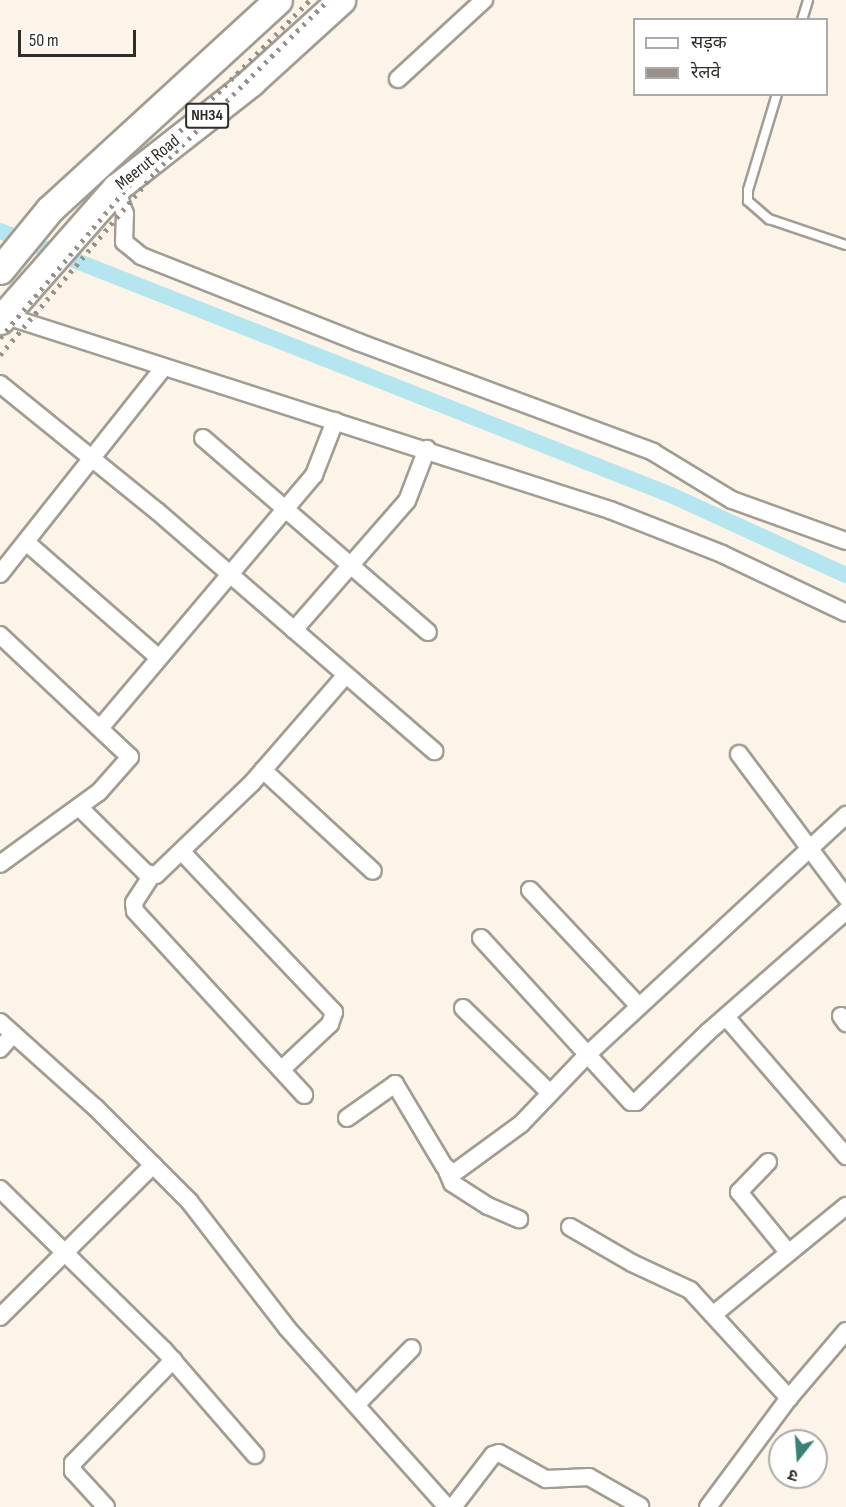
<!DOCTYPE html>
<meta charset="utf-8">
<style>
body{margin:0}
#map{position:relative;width:846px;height:1507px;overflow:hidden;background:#fcf4e9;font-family:"Sofia Sans Condensed","Noto Sans Devanagari",sans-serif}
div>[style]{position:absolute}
.canal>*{height:16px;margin:-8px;padding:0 8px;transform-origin:8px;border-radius:8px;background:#b5e5ef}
.roads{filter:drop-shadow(2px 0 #a39c92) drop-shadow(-2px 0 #a39c92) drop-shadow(0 2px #a39c92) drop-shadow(0 -2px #a39c92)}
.service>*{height:8px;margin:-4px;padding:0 4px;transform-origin:4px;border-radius:4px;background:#fff}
.minor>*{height:16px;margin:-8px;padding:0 8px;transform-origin:8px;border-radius:8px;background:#fff}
.trunk>*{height:27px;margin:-13.5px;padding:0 13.5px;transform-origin:13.5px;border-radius:13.5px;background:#fff}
.rail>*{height:4.5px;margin-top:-2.25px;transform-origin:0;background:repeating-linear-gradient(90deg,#979189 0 3px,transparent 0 9px)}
span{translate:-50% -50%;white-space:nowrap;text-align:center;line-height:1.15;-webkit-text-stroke:6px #fff;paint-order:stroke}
.shield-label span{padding:2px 4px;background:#fff;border:2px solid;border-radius:4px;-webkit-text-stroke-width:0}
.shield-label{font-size:16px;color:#302d29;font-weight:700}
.street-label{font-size:18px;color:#302d29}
.legend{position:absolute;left:633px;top:18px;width:195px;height:78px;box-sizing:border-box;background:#fff;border:2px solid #acaba9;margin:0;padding:8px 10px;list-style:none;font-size:18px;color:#302d29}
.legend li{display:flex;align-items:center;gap:12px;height:30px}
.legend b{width:30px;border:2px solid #acaba9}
.north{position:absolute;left:768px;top:1429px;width:60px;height:60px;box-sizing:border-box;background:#fff;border:2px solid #acaba9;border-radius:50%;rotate:197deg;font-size:16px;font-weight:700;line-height:24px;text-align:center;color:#302d29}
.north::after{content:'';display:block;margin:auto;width:21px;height:27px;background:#3c8176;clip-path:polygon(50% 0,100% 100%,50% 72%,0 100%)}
.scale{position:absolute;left:18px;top:30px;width:118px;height:27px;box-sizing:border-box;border:3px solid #302d29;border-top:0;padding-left:8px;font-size:18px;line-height:21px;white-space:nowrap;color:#302d29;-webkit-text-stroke:4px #fff;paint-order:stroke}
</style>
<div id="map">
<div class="canal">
<i style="left:0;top:231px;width:721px;rotate:21.48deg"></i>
<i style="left:671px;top:495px;width:192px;rotate:24.6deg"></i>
</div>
<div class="roads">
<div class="service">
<i style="left:802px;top:20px;width:21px;rotate:-73deg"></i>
<i style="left:777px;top:94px;width:100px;rotate:106.8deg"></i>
<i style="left:748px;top:190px;width:11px;rotate:90deg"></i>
<i style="left:748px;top:201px;width:28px;rotate:41deg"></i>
<i style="left:769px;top:219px;width:81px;rotate:18.7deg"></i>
</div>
<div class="minor">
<i style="left:398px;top:79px;width:117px;rotate:-42.6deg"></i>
<i style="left:116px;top:188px;width:28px;rotate:71deg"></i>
<i style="left:125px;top:214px;width:28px;rotate:92deg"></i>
<i style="left:124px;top:242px;width:22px;rotate:39deg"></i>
<i style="left:141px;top:256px;width:233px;rotate:21.6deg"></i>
<i style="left:358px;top:342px;width:315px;rotate:20.4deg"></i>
<i style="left:653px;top:452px;width:92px;rotate:31.3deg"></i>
<i style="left:732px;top:500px;width:121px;rotate:19.8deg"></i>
<i style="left:3px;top:315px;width:638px;rotate:17.81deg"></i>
<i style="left:610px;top:510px;width:120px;rotate:21.4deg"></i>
<i style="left:722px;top:554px;width:137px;rotate:25.4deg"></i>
<i style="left:0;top:384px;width:202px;rotate:39deg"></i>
<i style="left:157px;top:511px;width:367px;rotate:40.9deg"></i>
<i style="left:203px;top:438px;width:297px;rotate:40.8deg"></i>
<i style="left:26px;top:542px;width:176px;rotate:41.1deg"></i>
<i style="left:0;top:574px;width:264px;rotate:-51.6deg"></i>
<i style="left:294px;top:630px;width:171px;rotate:-48.8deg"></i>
<i style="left:407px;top:501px;width:56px;rotate:-69deg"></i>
<i style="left:0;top:635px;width:178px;rotate:43.2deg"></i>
<i style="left:130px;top:757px;width:47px;rotate:131.5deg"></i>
<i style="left:99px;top:792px;width:122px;rotate:144deg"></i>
<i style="left:101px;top:727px;width:330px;rotate:-49.8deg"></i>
<i style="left:314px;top:475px;width:58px;rotate:-68.7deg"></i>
<i style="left:739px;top:754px;width:179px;rotate:53.2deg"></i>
<i style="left:263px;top:770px;width:149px;rotate:42.6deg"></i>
<i style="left:79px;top:807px;width:94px;rotate:44.6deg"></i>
<i style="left:146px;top:873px;width:10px;rotate:11deg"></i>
<i style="left:156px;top:875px;width:133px;rotate:-43.8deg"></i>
<i style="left:252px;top:783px;width:143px;rotate:-49deg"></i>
<i style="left:182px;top:852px;width:221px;rotate:46.5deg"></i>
<i style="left:334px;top:1012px;width:13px;rotate:108deg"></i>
<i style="left:330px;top:1024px;width:67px;rotate:136.8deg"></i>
<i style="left:152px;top:875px;width:33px;rotate:123deg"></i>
<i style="left:134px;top:903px;width:8px;rotate:83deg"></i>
<i style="left:135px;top:911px;width:250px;rotate:47.4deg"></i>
<i style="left:530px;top:890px;width:159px;rotate:46.8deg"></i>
<i style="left:481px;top:938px;width:222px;rotate:47.6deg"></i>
<i style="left:631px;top:1102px;width:5px"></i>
<i style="left:636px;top:1102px;width:100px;rotate:-44.2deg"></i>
<i style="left:708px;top:1032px;width:184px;rotate:-41.2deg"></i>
<i style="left:463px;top:1008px;width:122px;rotate:44.3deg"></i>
<i style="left:841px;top:1016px;width:9px;rotate:54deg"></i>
<i style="left:726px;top:1017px;width:184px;rotate:49.2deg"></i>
<i style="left:0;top:1022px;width:129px;rotate:41.9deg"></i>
<i style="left:96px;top:1108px;width:132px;rotate:45deg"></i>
<i style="left:189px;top:1201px;width:160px;rotate:52.3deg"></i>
<i style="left:287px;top:1328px;width:240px;rotate:48.2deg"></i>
<i style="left:0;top:1049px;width:20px;rotate:-49deg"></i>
<i style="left:347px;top:1118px;width:59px;rotate:-35.3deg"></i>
<i style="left:395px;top:1084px;width:96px;rotate:59.1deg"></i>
<i style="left:444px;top:1166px;width:12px;rotate:35deg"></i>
<i style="left:454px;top:1173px;width:83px;rotate:-36.2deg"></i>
<i style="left:521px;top:1124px;width:97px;rotate:-46.3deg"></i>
<i style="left:588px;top:1054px;width:352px;rotate:-42.8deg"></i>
<i style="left:768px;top:1162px;width:42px;rotate:134deg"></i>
<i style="left:739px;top:1192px;width:77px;rotate:50.8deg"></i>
<i style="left:447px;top:1171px;width:13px;rotate:67deg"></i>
<i style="left:452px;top:1183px;width:43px;rotate:32.6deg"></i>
<i style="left:488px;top:1206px;width:34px;rotate:23deg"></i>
<i style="left:0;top:1189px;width:230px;rotate:44.5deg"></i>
<i style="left:164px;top:1350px;width:139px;rotate:49.1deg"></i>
<i style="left:570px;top:1227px;width:72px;rotate:30.1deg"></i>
<i style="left:632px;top:1263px;width:64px;rotate:25deg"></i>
<i style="left:690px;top:1290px;width:147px;rotate:47.5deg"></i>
<i style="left:714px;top:1314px;width:171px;rotate:-39.3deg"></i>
<i style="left:0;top:1317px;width:216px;rotate:-44.8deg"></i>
<i style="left:357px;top:1404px;width:78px;rotate:-45.5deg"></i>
<i style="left:106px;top:1507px;width:49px;rotate:-132.5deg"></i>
<i style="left:73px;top:1471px;width:8px;rotate:-90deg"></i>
<i style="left:73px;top:1463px;width:144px;rotate:-45.8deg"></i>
<i style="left:453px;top:1507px;width:66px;rotate:-52.4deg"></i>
<i style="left:493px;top:1455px;width:6px;rotate:-18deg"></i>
<i style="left:499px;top:1453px;width:54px;rotate:29deg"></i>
<i style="left:546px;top:1479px;width:43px;rotate:-2.7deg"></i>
<i style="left:589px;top:1477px;width:59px;rotate:29.6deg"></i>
<i style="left:708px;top:1507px;width:136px;rotate:-53.4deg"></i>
<i style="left:789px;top:1398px;width:88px;rotate:-49.6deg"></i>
</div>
<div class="trunk">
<i style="left:0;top:270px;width:79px;rotate:-50.7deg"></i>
<i style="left:50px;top:209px;width:309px;rotate:-42.5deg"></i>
<i style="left:0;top:320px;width:176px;rotate:-48.7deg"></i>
<i style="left:116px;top:188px;width:172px;rotate:-38.1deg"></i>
<i style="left:251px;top:82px;width:122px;rotate:-42.3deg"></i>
</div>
</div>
<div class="rail">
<i style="left:0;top:338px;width:229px;rotate:-49.8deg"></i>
<i style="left:148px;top:163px;width:230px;rotate:-45.2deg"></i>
<i style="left:0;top:355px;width:241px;rotate:-49.7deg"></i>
<i style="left:156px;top:171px;width:243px;rotate:-44.8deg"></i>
</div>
<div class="shield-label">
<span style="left:207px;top:116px">NH34</span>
</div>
<div class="street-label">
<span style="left:148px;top:163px;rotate:-39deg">Meerut Road</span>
</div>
<ul class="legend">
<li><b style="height:8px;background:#fff"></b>सड़क</li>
<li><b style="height:8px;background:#979189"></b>रेलवे</li>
</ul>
<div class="north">उ</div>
<div class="scale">50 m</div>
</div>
